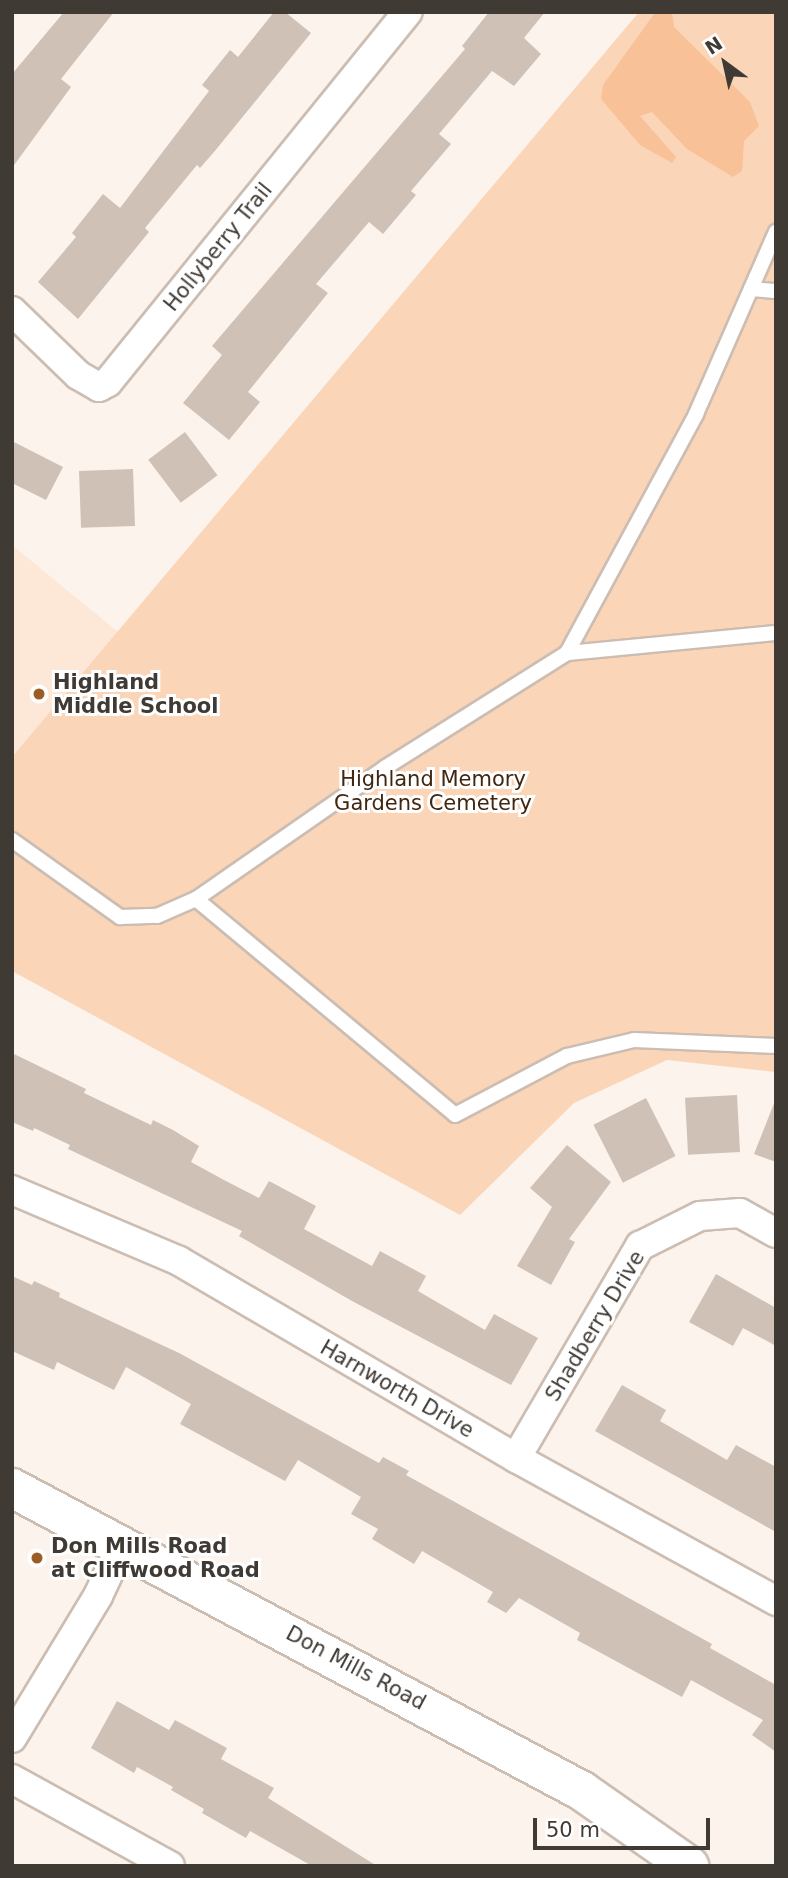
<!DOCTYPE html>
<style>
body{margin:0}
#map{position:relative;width:788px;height:1878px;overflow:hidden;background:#fdf3ed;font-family:"DejaVu Sans",sans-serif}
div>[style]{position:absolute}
.built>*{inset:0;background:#fde7d6}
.green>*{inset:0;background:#fbd5b8}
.water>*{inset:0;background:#f8c198}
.building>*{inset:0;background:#cfc1b6;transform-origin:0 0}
.roads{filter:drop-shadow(2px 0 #ccbdb2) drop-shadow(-2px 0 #ccbdb2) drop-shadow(0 2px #ccbdb2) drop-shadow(0 -2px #ccbdb2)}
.service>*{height:14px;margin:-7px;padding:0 7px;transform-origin:7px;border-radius:7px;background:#fff}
.minor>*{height:28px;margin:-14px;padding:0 14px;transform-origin:14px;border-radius:14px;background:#fff}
.secondary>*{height:38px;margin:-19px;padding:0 19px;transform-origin:19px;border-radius:19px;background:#fff}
.dots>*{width:19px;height:19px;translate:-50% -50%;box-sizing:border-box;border:4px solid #fff;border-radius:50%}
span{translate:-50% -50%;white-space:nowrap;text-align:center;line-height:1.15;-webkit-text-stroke:6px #fff;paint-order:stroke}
.street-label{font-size:21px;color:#403a35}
.poi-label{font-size:21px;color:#403a35;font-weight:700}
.left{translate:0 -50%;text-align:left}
.park-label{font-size:21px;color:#412610}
.frame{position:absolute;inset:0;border:14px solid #403a35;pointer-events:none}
.north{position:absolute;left:690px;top:28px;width:70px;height:70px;-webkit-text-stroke:5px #fff;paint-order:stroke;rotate:327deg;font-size:19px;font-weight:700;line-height:28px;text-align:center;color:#403a35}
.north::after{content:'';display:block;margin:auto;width:24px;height:32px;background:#403a35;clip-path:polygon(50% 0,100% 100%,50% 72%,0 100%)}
.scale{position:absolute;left:533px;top:1818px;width:177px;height:32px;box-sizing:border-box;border:4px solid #403a35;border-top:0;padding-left:9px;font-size:21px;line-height:24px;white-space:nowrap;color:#403a35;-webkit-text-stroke:5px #fff;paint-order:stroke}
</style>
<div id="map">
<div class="built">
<i style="clip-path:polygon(12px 545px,118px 632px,12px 757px)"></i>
</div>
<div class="green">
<i style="clip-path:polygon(639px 12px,776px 12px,776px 1072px,667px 1060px,574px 1103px,460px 1215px,12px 971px,12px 757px)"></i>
</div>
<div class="water">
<i style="clip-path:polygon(672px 12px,674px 27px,750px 102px,759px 126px,744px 141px,742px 171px,733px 177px,687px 149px,652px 112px,640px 116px,676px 157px,672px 163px,640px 145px,601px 99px,603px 85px,654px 14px)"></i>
</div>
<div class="building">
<i style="clip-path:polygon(64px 12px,114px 12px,61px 79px,71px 87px,12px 168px,12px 74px)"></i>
<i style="clip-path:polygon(274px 12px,285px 12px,311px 33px,214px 152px,200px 168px,197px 165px,145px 228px,149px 232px,78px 319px,38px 282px,76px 237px,72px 233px,103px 194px,120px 208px,209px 91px,202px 85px,230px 50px,238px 57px)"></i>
<i style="clip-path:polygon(489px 12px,545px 12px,524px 38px,541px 54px,514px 86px,492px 71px,439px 134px,451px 144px,411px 191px,416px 195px,383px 234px,369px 222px,316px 284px,328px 293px,248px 392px,260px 402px,229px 440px,183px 403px,222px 355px,212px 346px,465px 49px,462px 46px)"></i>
<i style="left:185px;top:432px;width:54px;height:46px;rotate:53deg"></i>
<i style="clip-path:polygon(12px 441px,63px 467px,46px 500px,12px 483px)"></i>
<i style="left:133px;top:469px;width:57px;height:54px;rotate:88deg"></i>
<i style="clip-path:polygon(12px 1053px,86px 1089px,84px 1093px,151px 1125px,153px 1120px,173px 1130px,199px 1146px,191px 1162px,224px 1180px,259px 1198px,269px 1181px,316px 1206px,304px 1229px,372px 1266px,380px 1251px,426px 1276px,418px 1291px,485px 1330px,494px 1314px,538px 1338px,511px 1385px,352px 1301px,239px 1236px,242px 1231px,68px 1149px,70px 1145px,34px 1128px,33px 1131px,12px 1122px)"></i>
<i style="left:737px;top:1095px;width:57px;height:52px;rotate:87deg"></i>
<i style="left:646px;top:1098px;width:65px;height:59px;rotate:63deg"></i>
<i style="clip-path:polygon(775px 1101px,776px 1102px,776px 1162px,754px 1154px)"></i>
<i style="clip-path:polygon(567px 1145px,611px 1182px,569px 1239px,575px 1242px,551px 1285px,517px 1266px,552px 1207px,530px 1188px)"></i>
<i style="clip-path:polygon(716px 1274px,776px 1308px,776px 1346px,743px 1328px,733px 1346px,689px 1322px)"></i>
<i style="clip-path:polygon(12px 1276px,32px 1285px,34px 1281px,60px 1293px,59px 1297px,179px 1353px,379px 1463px,383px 1457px,409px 1471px,406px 1475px,712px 1644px,710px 1648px,776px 1685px,776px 1752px,752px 1735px,763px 1720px,691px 1680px,682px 1697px,577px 1640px,580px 1633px,519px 1598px,506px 1613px,487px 1602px,493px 1592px,422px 1551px,414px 1564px,372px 1539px,378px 1529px,351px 1514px,361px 1497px,298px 1460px,285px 1481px,261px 1468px,180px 1424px,191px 1404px,126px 1367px,114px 1390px,57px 1362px,54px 1370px,12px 1351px)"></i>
<i style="clip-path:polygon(622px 1385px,666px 1410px,660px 1421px,727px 1460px,736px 1445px,776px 1467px,776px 1532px,595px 1431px)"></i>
<i style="clip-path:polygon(117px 1701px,169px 1730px,175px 1720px,227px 1748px,221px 1759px,274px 1788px,268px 1798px,377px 1866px,312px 1866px,250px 1831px,246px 1838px,202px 1813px,204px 1809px,171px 1790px,173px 1787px,137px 1767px,134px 1773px,91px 1748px)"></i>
</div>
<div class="roads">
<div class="service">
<i style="left:751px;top:289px;width:25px;rotate:5deg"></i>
<i style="left:567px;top:653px;width:272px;rotate:-61.6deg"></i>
<i style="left:696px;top:414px;width:199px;rotate:-66.3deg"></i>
<i style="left:12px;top:840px;width:133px;rotate:35.5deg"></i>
<i style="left:120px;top:917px;width:37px;rotate:-2deg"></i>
<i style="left:157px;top:916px;width:43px;rotate:-23.6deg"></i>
<i style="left:196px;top:899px;width:231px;rotate:-34.8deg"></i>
<i style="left:386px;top:767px;width:214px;rotate:-32.2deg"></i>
<i style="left:567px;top:653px;width:210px;rotate:-5.5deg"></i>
<i style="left:196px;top:899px;width:337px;rotate:39.8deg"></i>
<i style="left:455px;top:1115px;width:127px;rotate:-27.8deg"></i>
<i style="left:567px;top:1056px;width:69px;rotate:-13.4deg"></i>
<i style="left:634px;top:1040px;width:142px;rotate:2.4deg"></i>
</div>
<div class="minor">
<i style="left:12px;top:311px;width:92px;rotate:44.1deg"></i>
<i style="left:78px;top:375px;width:24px;rotate:30deg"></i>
<i style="left:99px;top:387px;width:10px;rotate:-29deg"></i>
<i style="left:108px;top:382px;width:476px;rotate:-51deg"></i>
<i style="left:12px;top:1190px;width:181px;rotate:23deg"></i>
<i style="left:179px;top:1261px;width:390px;rotate:30.3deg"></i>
<i style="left:516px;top:1458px;width:297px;rotate:28.8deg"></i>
<i style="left:516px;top:1458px;width:246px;rotate:-59.7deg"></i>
<i style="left:640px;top:1246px;width:67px;rotate:-26.6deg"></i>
<i style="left:700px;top:1216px;width:40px;rotate:-4.3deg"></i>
<i style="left:740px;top:1213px;width:41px;rotate:29.1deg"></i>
<i style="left:12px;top:1738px;width:166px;rotate:-58.8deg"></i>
<i style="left:98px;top:1596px;width:57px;rotate:-65.2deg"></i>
<i style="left:12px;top:1779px;width:180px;rotate:28.8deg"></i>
</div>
<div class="secondary">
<i style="left:12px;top:1488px;width:646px;rotate:27.99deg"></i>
<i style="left:582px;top:1791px;width:131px;rotate:35deg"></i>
</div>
</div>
<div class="dots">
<i style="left:39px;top:694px;background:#9c5d24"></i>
<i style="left:37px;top:1558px;background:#9c5d24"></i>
</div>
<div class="street-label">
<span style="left:218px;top:247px;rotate:-51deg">Hollyberry Trail</span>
<span style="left:595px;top:1326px;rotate:-59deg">Shadberry Drive</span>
<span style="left:397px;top:1389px;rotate:30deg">Harnworth Drive</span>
<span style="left:356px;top:1668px;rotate:28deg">Don Mills Road</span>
</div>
<div class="poi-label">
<span class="left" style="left:53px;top:694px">Highland<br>Middle School</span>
<span class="left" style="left:51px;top:1558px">Don Mills Road<br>at Cliffwood Road</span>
</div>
<div class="park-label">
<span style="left:433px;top:791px">Highland Memory<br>Gardens Cemetery</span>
</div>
<div class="frame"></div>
<div class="north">N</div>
<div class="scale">50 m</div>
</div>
